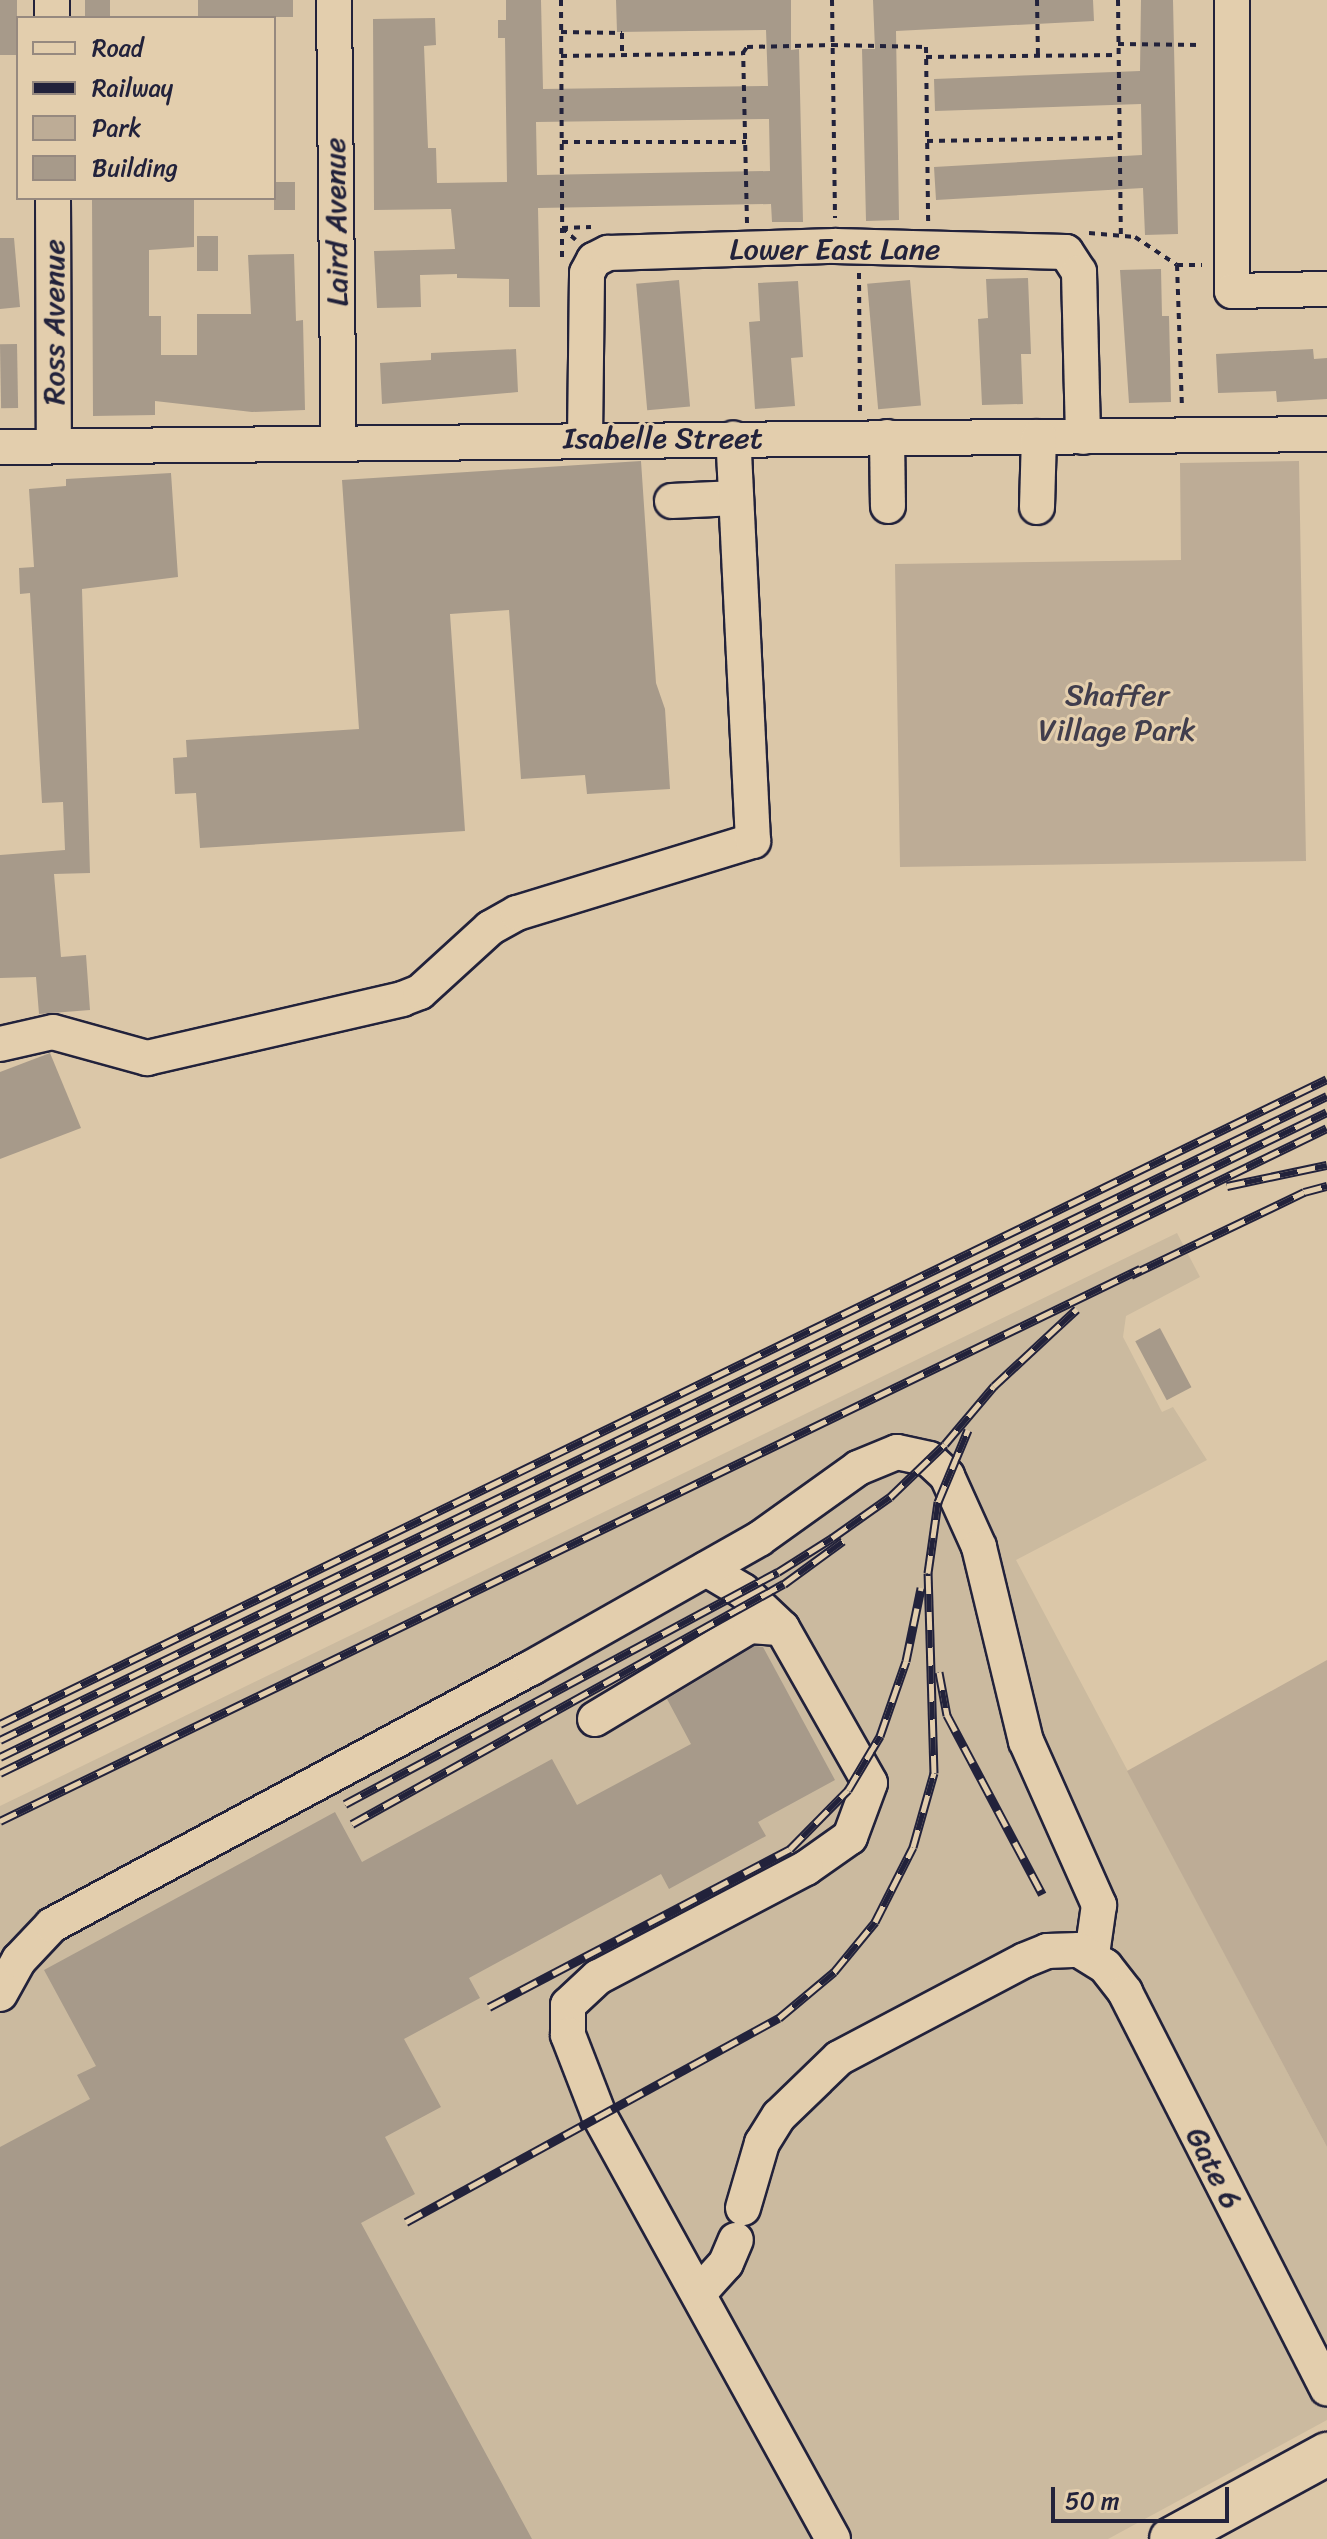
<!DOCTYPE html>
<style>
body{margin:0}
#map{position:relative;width:1327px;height:2539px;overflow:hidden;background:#dbc7a8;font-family:Sriracha,sans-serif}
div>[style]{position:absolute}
.built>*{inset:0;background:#cbba9f}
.green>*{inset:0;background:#bdac96}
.building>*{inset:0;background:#a79a8a;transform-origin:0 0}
.path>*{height:4px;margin-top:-2px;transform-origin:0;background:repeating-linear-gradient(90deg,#22223b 0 6px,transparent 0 12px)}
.roads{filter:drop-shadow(2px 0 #22223b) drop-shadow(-2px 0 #22223b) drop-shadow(0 2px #22223b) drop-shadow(0 -2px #22223b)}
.minor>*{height:34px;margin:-17px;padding:0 17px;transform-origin:17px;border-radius:17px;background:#e3cead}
.major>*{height:42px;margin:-21px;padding:0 21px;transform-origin:21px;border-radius:21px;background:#e3cead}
.rail>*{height:9px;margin-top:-4.5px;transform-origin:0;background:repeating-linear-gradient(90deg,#e3cead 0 18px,#22223b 0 36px);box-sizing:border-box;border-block:2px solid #22223b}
span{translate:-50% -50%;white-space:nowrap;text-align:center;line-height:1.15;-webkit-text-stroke:6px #e3cead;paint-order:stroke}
.street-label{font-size:30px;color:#22223b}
.park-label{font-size:30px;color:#413e4d}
.legend{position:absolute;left:16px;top:16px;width:260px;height:184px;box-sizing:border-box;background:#e3cead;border:2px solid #96897f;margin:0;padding:10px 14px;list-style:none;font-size:24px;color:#22223b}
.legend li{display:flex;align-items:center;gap:16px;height:40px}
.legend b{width:40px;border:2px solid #96897f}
.scale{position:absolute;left:1051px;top:2487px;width:178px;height:36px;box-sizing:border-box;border:4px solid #22223b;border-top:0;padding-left:10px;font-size:24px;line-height:28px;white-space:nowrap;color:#22223b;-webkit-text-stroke:6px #e3cead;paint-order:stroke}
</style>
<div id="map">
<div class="built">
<i style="clip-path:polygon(1177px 1233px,1200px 1277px,1126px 1316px,1123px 1337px,1162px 1412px,1173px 1407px,1207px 1460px,1016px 1560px,1327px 2147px,1327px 2420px,1108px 2539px,0 2539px,0 1806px)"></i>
</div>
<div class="green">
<i style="clip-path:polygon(1299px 461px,1306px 861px,900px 867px,895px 564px,1181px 560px,1180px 463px)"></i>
<i style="clip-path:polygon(1327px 1660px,1327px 2147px,1127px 1771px)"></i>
</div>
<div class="building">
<i style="left:0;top:0;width:17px;height:55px"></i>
<i style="left:85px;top:0;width:25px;height:18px"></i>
<i style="left:198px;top:0;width:95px;height:17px"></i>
<i style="clip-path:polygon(evenodd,506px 0,541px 0,543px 89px,768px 86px,766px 30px,617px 32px,616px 0,791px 0,791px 50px,799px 49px,803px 222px,772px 222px,771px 204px,538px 208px,540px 307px,509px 307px,509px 279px,457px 278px,457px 274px,420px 275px,421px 307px,377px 308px,374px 251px,455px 249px,451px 209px,374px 210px,373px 19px,435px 18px,436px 45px,424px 46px,428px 148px,436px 148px,437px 183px,507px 182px,505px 38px,498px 38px,498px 20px,506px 20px,506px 0,769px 119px,770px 171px,537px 175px,536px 122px,769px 119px)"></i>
<i style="clip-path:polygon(873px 0,1093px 0,1094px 21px,896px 31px,899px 220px,866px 221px,862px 49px,875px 49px)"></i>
<i style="clip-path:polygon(1141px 0,1173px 0,1178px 234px,1145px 235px,1143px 188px,936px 200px,934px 167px,1142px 155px,1141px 104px,935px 111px,934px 79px,1140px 71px)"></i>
<i style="left:274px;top:182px;width:21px;height:28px"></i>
<i style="clip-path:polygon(92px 198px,194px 198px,194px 247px,149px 250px,149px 316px,161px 316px,161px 355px,197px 355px,197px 314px,251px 314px,248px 255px,294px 254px,296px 321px,303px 320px,305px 410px,252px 412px,155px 401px,155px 415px,93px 416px)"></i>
<i style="left:197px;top:236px;width:21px;height:35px"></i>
<i style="clip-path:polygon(0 238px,14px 238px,20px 307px,0 309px)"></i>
<i style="clip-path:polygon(1161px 269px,1162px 316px,1169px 316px,1171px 402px,1129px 403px,1120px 270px)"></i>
<i style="clip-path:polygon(1028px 278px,1031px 354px,1021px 354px,1023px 404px,982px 405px,978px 319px,988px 318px,986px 279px)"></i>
<i style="left:679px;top:280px;width:127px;height:43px;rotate:85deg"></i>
<i style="left:910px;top:280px;width:126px;height:43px;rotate:85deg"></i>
<i style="clip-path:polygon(798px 281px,803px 357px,791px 358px,795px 406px,755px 409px,749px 322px,760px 321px,758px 283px)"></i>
<i style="left:17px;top:344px;width:64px;height:17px;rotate:89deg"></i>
<i style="clip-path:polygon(516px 349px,518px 392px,382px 404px,380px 363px,431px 360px,431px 353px)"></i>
<i style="clip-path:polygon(1313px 349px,1314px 359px,1327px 358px,1327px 399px,1277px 402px,1276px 391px,1218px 393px,1216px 354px)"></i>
<i style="clip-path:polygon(641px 461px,656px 683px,665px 709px,670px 789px,587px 794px,585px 775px,521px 779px,509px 610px,450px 614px,465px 831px,200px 848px,196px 793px,175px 794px,173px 758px,187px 757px,186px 740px,359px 729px,342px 480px)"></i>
<i style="clip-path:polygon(171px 473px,178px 577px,82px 589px,90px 873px,54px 874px,61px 957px,86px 955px,90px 1010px,39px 1014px,36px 977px,0 978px,0 855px,65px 850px,63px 802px,42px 803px,30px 593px,20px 594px,19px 568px,34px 567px,29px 489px,66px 486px,66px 479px)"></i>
<i style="clip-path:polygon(50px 1053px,81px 1128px,0 1159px,0 1072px)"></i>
<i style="left:1160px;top:1328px;width:67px;height:28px;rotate:62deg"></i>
<i style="clip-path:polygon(755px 1646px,763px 1647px,835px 1780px,758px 1822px,766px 1836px,669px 1889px,661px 1874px,469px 1978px,480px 1998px,404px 2039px,441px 2107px,385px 2137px,415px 2194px,361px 2223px,532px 2539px,0 2539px,0 2147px,90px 2099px,77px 2075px,96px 2066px,44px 1970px,335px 1812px,362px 1862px,552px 1759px,577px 1805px,691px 1744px,667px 1699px)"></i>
</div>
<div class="path">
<i style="left:561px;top:0;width:228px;rotate:89.7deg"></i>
<i style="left:562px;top:228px;width:18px;rotate:41deg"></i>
<i style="left:832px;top:0;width:218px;rotate:89.2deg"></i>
<i style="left:1037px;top:0;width:56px;rotate:89deg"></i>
<i style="left:1118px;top:0;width:234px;rotate:89.3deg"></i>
<i style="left:561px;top:32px;width:61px;rotate:0.9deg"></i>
<i style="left:622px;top:33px;width:20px;rotate:90deg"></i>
<i style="left:1118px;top:44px;width:84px;rotate:0.7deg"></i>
<i style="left:561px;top:56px;width:182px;rotate:-0.9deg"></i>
<i style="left:926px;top:57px;width:192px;rotate:-0.6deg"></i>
<i style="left:927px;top:141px;width:192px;rotate:-0.9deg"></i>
<i style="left:562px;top:142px;width:184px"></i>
<i style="left:747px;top:223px;width:170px;rotate:-91.3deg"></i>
<i style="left:743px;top:53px;width:7px;rotate:-56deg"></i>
<i style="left:747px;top:47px;width:85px;rotate:-1.3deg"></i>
<i style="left:832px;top:45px;width:94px;rotate:1.2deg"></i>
<i style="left:926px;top:47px;width:174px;rotate:89.3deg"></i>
<i style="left:1089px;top:233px;width:46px;rotate:5deg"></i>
<i style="left:1135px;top:237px;width:50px;rotate:33.7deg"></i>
<i style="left:1177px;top:265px;width:25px"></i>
<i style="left:562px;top:257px;width:29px;rotate:-90deg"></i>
<i style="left:562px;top:228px;width:29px;rotate:-2deg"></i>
<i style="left:1177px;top:265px;width:142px;rotate:88deg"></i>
<i style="left:859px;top:273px;width:139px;rotate:89.6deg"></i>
</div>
<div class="roads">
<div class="minor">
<i style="left:52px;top:0;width:18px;rotate:90deg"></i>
<i style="left:334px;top:0;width:443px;rotate:89.4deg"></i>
<i style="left:1232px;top:0;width:291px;rotate:90deg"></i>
<i style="left:1232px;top:291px;width:95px;rotate:-1.2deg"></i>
<i style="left:53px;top:198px;width:248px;rotate:89.8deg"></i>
<i style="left:887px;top:437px;width:69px;rotate:89.2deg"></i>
<i style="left:585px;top:439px;width:166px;rotate:-89.3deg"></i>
<i style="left:587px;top:273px;width:15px;rotate:-62deg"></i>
<i style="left:594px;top:260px;width:16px;rotate:-27deg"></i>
<i style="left:608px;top:253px;width:227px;rotate:-1.8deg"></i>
<i style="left:835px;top:246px;width:231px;rotate:1.5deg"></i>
<i style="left:1066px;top:252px;width:24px;rotate:57deg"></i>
<i style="left:1079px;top:272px;width:165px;rotate:88.6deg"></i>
<i style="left:0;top:447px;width:1327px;rotate:-0.56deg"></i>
<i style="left:672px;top:501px;width:64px;rotate:-2.7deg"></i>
<i style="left:1037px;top:507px;width:70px;rotate:-88.4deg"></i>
<i style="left:0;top:1044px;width:54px;rotate:-12.8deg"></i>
<i style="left:53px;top:1032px;width:98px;rotate:15.5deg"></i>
<i style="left:147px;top:1058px;width:262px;rotate:-13deg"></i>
<i style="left:402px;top:999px;width:19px;rotate:-21deg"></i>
<i style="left:420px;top:992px;width:95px;rotate:-42.4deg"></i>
<i style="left:490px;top:928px;width:31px;rotate:-29deg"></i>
<i style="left:517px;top:913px;width:247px;rotate:-17deg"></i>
<i style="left:753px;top:841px;width:403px;rotate:-92.8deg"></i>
<i style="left:706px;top:1569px;width:43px;rotate:30.7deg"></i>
<i style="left:743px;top:1591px;width:54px;rotate:43.5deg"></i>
<i style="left:595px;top:1719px;width:181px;rotate:-31deg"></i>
<i style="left:750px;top:1626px;width:32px;rotate:4deg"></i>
<i style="left:782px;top:1628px;width:178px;rotate:60.4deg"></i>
<i style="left:870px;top:1783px;width:58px;rotate:110.3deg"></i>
<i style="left:850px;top:1837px;width:54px;rotate:144.8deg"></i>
<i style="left:806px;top:1868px;width:235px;rotate:152.3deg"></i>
<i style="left:598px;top:1977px;width:41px;rotate:137deg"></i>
<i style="left:568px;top:2005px;width:30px;rotate:90deg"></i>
<i style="left:568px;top:2035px;width:86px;rotate:68.8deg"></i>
<i style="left:599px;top:2115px;width:484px;rotate:61.1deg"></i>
<i style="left:0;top:1994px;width:39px;rotate:-61deg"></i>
<i style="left:19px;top:1960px;width:48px;rotate:-46.7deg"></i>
<i style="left:52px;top:1925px;width:544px;rotate:-28.22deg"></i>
<i style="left:531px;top:1668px;width:262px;rotate:-29.5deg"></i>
<i style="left:759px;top:1539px;width:122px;rotate:-35.6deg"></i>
<i style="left:858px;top:1468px;width:42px;rotate:-22.3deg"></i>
<i style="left:897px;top:1452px;width:33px;rotate:12deg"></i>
<i style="left:929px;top:1459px;width:25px;rotate:43deg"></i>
<i style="left:947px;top:1476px;width:78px;rotate:65.7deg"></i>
<i style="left:979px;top:1547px;width:200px;rotate:76.4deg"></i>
<i style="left:1026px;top:1741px;width:180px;rotate:66deg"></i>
<i style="left:1099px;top:1905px;width:49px;rotate:98.1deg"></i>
<i style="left:743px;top:2208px;width:68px;rotate:-73.7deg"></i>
<i style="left:762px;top:2143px;width:32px;rotate:-58deg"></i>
<i style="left:779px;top:2116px;width:83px;rotate:-44deg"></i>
<i style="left:839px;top:2058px;width:210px;rotate:-27.8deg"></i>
<i style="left:1025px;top:1960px;width:24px;rotate:-22deg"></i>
<i style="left:1047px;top:1951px;width:32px;rotate:-2deg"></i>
<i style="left:1079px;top:1950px;width:31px;rotate:32deg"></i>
<i style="left:1105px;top:1966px;width:33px;rotate:52deg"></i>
<i style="left:1125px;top:1992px;width:445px;rotate:63deg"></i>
<i style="left:699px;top:2293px;width:40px;rotate:-48deg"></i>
<i style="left:726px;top:2263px;width:25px;rotate:-67deg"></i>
</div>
<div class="major">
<i style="left:1171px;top:2539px;width:178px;rotate:-28.6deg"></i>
</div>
</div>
<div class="rail">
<i style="left:1227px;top:1186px;width:102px;rotate:-11.9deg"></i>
<i style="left:1131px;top:1275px;width:192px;rotate:-25.6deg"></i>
<i style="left:1304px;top:1192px;width:24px;rotate:-15deg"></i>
<i style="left:939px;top:1672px;width:44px;rotate:79.5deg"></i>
<i style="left:947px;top:1715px;width:203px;rotate:62deg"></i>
<i style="left:0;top:1724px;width:1475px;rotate:-25.92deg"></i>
<i style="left:0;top:1740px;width:1475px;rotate:-25.89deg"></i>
<i style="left:0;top:1757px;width:1475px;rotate:-25.92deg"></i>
<i style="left:0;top:1773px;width:1475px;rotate:-25.92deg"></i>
<i style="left:345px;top:1804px;width:491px;rotate:-28.2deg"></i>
<i style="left:778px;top:1572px;width:64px;rotate:-32.2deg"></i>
<i style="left:832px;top:1538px;width:71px;rotate:-35.3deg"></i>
<i style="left:890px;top:1497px;width:76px;rotate:-43.9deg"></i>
<i style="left:945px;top:1444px;width:76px;rotate:-49.8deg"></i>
<i style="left:994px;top:1386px;width:113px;rotate:-42.9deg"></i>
<i style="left:0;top:1821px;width:1267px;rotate:-25.84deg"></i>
<i style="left:352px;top:1824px;width:494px;rotate:-29.1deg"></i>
<i style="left:784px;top:1584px;width:73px;rotate:-36.1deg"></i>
<i style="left:489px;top:2007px;width:340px;rotate:-27.7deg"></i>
<i style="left:790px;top:1849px;width:83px;rotate:-45.5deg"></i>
<i style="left:848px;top:1790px;width:63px;rotate:-59.3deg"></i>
<i style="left:880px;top:1736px;width:79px;rotate:-70.9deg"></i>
<i style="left:906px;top:1661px;width:75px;rotate:-78.4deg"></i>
<i style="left:406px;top:2222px;width:425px;rotate:-28.7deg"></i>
<i style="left:779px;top:2018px;width:72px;rotate:-39.9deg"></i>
<i style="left:834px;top:1972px;width:65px;rotate:-50.6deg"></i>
<i style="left:875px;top:1922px;width:84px;rotate:-63.1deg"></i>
<i style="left:913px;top:1847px;width:77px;rotate:-74.2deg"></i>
<i style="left:934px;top:1773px;width:200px;rotate:-91.7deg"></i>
<i style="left:928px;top:1573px;width:72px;rotate:-82deg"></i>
<i style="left:938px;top:1502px;width:78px;rotate:-67.4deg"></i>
</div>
<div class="street-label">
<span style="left:336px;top:222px;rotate:-91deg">Laird Avenue</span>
<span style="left:835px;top:249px">Lower East Lane</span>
<span style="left:54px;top:322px;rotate:-90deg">Ross Avenue</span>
<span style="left:663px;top:438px">Isabelle Street</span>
<span style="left:1214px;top:2168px;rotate:63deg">Gate 6</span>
</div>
<div class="park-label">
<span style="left:1117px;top:712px">Shaffer<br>Village Park</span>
</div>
<ul class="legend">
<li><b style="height:10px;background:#e3cead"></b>Road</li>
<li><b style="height:10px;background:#22223b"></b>Railway</li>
<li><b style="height:22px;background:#bdac96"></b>Park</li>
<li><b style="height:22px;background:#a79a8a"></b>Building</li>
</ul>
<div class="scale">50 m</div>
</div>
